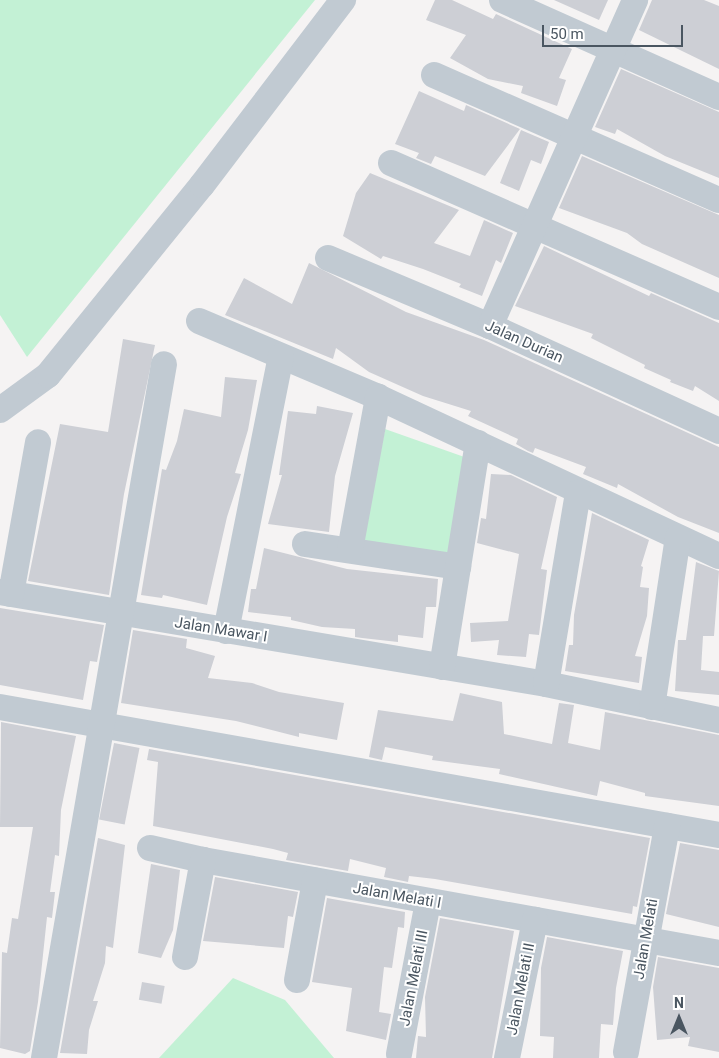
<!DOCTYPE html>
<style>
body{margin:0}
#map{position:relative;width:719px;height:1058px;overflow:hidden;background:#f5f3f3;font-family:Roboto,sans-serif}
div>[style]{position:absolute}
.green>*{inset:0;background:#c3f1d5}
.building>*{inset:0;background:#cdcfd5;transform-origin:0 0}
.minor>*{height:26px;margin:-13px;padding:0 13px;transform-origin:13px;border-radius:13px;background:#c1cad2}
span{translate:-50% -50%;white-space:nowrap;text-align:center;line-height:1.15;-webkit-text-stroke:4px #fff;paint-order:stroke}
.street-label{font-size:15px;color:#4a5661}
.north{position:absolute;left:654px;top:993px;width:50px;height:50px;-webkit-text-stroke:4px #fff;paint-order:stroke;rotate:0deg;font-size:14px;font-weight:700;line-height:20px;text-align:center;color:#4a5661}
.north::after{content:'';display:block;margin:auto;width:18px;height:22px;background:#4a5661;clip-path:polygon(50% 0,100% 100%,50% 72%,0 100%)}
.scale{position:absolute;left:542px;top:25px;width:141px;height:22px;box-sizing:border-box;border:2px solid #4a5661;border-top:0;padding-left:6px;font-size:15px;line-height:18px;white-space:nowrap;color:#4a5661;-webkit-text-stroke:4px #fff;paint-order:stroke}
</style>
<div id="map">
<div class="green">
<i style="clip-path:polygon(0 0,315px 0,27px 357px,0 315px)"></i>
<i style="clip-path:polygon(385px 429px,470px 459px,455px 555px,363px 544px)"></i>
<i style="clip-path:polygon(233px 978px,285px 1000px,334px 1058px,159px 1058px)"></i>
</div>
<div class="building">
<i style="clip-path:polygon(435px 0,452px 0,493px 19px,496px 14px,572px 49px,559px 78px,566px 80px,557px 106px,521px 93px,523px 86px,488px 79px,450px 58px,466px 35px,426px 20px)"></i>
<i style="clip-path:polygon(554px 0,608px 0,599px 20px)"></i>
<i style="clip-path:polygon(652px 0,704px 0,719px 6px,719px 69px,639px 30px)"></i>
<i style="clip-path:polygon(621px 69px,719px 112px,719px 178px,665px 156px,617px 129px,615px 134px,595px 127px)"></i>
<i style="clip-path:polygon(419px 91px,464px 111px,466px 105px,520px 129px,485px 176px,435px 156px,431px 164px,416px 158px,419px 153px,395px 144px)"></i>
<i style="clip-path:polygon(521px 130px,549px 142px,541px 164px,531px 160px,519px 191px,500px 183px)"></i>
<i style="clip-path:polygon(582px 156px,719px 215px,719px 278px,642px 244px,627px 233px,559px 208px)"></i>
<i style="clip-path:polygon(370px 173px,459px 210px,434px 243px,470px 256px,484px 220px,513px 233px,501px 263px,496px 260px,482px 296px,459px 287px,461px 284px,423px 269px,383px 256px,381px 259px,343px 236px,356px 193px)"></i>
<i style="clip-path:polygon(544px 246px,649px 296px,651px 293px,719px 323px,719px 401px,695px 386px,693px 391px,670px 382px,671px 380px,644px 368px,645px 365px,591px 338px,593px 334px,515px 306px)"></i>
<i style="clip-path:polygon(309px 263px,406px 312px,484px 340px,719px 447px,719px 533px,678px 517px,618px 484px,617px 488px,583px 474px,586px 467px,535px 448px,533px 453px,528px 451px,516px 444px,518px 439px,468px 416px,471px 411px,423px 396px,369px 372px,336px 348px,333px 359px,225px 315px,244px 278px,292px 304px)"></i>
<i style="clip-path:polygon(123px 339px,155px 345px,124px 494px,109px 595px,28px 581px,60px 424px,108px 432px)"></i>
<i style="clip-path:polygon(225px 377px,257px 380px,248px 430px,235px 473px,241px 474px,227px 517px,207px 605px,163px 595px,162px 598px,141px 595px,162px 469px,166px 470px,177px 441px,184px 409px,221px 417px)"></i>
<i style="clip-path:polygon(317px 406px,353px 413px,335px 476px,329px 532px,268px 524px,282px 475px,279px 475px,288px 411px,316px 414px)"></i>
<i style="clip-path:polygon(491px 474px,511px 475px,557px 497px,541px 569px,547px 570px,539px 635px,529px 634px,526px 657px,497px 655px,499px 640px,471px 642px,470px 623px,508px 621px,519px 554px,477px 543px,481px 518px,486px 519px)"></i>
<i style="clip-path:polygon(592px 513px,649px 540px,641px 566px,643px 567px,640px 587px,649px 588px,647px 616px,635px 656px,642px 657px,639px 683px,565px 671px,569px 645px,573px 645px,574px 615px)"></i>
<i style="clip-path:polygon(264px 548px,347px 569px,438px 579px,436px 607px,426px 607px,423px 638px,398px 635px,398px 642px,362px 638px,355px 637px,355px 629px,322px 627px,291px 620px,291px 617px,248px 612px,251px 589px,256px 589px)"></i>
<i style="clip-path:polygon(696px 562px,719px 571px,714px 636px,703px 636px,701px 670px,719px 672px,719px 695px,675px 691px,678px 640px,686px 640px)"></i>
<i style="clip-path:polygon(0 608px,104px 625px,97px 662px,90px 661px,83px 700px,0 685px)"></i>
<i style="clip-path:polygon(133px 630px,187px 639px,186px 648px,215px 656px,208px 678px,252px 683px,279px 692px,344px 703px,337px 740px,299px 733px,299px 737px,236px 721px,121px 703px)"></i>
<i style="clip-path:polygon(460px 693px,502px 702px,504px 734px,552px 744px,559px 703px,574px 705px,568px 743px,600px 750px,605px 712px,719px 735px,719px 806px,645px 796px,645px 793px,600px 781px,597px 796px,499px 774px,500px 769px,432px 760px,433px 756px,385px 747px,382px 760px,369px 757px,378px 710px,453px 721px)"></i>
<i style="clip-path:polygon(1px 722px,76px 736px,61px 810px,59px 856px,55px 855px,50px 892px,55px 892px,52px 918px,47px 917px,38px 1002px,30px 1051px,25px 1054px,0 1048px,2px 952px,7px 953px,12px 918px,18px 919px,33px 827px,0 827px)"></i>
<i style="left:114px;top:743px;width:26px;height:78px;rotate:11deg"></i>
<i style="clip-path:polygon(149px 749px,650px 838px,637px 907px,633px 906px,632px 914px,435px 879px,409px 876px,408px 882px,384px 877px,386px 868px,350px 859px,348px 871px,286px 860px,288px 853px,273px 849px,153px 826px,158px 762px,147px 760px)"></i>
<i style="clip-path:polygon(98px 838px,125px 845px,113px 948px,106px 946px,105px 963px,93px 1001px,98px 1001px,89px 1030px,87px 1054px,60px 1053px)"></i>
<i style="clip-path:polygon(680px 843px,719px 850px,719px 927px,666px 914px)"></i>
<i style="clip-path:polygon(151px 864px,180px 870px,173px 930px,161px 958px,138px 953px)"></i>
<i style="clip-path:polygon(215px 877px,298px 892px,293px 917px,288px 916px,284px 948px,203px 941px)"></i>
<i style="clip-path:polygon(327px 898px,405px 912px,404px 928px,398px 927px,392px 968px,384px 967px,379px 1012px,391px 1014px,386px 1040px,346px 1031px,352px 988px,312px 982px)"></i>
<i style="clip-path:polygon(440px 918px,514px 931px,492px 1058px,416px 1058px,418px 1036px,426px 1037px,425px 997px)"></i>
<i style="clip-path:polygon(547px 937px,623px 951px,616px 988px,613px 1025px,601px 1024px,599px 1058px,553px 1058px,554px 1037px,540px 1036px,541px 968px)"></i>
<i style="clip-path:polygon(658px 957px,719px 968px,719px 1052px,688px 1046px,690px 1037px,657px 1040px,653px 987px)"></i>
<i style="left:142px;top:982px;width:23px;height:18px;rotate:10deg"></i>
</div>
<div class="minor">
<i style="left:502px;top:0;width:238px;rotate:24.1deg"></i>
<i style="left:434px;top:75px;width:311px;rotate:23.7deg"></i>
<i style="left:391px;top:163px;width:358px;rotate:23.7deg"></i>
<i style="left:328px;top:258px;width:176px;rotate:22.8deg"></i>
<i style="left:490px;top:326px;width:252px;rotate:24.6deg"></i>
<i style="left:199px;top:321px;width:194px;rotate:23deg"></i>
<i style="left:378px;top:397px;width:376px;rotate:25deg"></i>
<i style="left:490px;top:326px;width:357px;rotate:-66deg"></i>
<i style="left:0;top:410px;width:59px;rotate:-36.1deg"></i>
<i style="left:48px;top:375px;width:245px;rotate:-51deg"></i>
<i style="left:202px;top:185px;width:233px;rotate:-52.7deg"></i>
<i style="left:305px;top:544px;width:155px;rotate:8.5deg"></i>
<i style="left:350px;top:550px;width:156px;rotate:-79.6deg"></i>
<i style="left:0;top:592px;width:554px;rotate:9.56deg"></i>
<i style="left:546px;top:684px;width:177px;rotate:11.8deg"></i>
<i style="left:11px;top:594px;width:154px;rotate:-79.9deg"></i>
<i style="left:226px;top:631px;width:280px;rotate:-78.7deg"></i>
<i style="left:442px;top:667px;width:227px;rotate:-80.9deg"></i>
<i style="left:546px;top:684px;width:194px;rotate:-80.5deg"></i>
<i style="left:0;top:707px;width:730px;rotate:10.09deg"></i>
<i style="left:652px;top:707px;width:171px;rotate:-81.3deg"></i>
<i style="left:150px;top:848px;width:54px;rotate:12.8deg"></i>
<i style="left:203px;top:860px;width:524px;rotate:10.22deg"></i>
<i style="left:185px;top:957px;width:99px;rotate:-79.5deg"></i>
<i style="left:297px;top:980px;width:101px;rotate:-79.7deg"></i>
<i style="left:626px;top:1052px;width:230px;rotate:-79.7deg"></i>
<i style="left:399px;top:1054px;width:155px;rotate:-79.2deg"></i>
<i style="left:44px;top:1058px;width:704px;rotate:-80.19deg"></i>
<i style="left:507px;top:1058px;width:141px;rotate:-78.5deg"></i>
</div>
<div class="street-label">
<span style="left:524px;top:342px;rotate:24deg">Jalan Durian</span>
<span style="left:221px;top:630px;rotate:9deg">Jalan Mawar I</span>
<span style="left:397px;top:896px;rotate:10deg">Jalan Melati I</span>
<span style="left:646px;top:939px;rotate:-80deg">Jalan Melati</span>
<span style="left:414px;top:978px;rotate:-79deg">Jalan Melati III</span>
<span style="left:521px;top:989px;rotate:-79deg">Jalan Melati II</span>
</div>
<div class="north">N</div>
<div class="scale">50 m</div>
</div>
